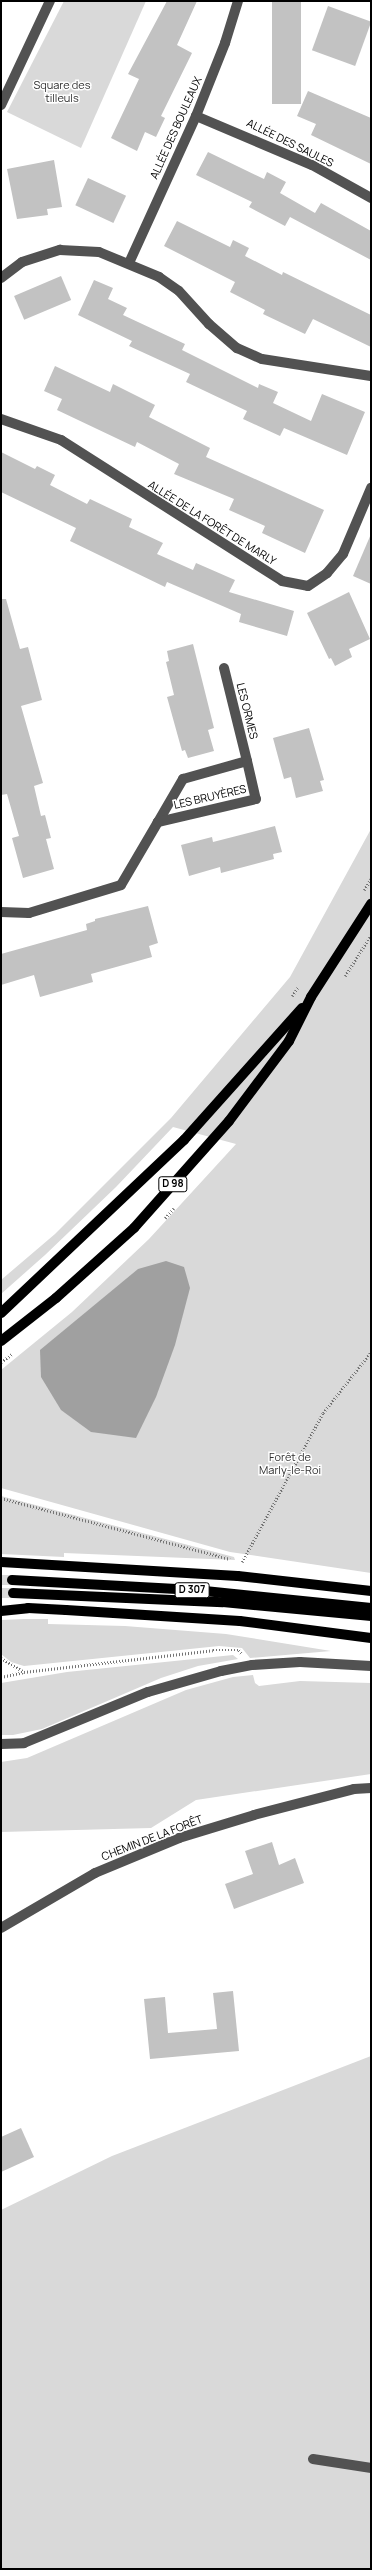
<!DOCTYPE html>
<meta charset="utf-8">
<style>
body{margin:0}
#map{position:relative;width:372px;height:2570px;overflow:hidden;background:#fff;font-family:Manrope,sans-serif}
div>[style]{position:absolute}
.green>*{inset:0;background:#d9d9d9}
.water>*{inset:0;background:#a0a0a0}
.building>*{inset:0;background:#c2c2c2;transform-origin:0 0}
.major-tunnel>*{height:10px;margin-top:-5px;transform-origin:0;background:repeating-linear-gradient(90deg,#d9d9d9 0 10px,transparent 0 15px)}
.path>*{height:2.5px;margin-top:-1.25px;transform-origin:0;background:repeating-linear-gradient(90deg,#747474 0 1px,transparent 0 3px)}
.minor>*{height:10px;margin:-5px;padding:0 5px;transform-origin:5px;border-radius:5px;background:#525252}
.major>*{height:10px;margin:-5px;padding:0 5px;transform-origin:5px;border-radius:5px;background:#000}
span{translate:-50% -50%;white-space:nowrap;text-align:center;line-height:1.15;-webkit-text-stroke:3px #fff;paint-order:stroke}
.shield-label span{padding:1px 3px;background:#fff;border:1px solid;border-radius:3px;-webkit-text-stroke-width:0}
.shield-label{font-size:10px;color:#000;font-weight:700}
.park-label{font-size:11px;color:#303030}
.street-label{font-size:11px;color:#000}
.frame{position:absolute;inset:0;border:2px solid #000;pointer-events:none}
</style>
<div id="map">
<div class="green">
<i style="clip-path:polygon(64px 1px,146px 1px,81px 148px,7px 112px)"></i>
<i style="clip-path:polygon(371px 829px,371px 1573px,230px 1552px,1px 1488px,1px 1370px,72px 1312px,149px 1239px,236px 1144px,173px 1127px,116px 1187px,45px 1255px,1px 1294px,1px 1280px,55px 1234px,171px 1118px,290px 977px)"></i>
<i style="clip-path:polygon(1px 1496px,234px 1557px,235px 1560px,64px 1553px,64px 1557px,1px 1554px)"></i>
<i style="clip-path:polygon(24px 1619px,48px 1619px,48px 1624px,125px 1626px,226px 1634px,331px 1651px,250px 1658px,242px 1648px,219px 1646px,24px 1666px,11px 1662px,1px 1654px,1px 1620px)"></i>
<i style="clip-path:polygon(233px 1655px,238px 1659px,198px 1666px,161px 1678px,42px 1729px,13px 1735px,1px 1735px,1px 1683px,67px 1672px)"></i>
<i style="clip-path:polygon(253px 1675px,255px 1683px,259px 1686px,300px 1681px,371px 1683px,371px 1774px,196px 1800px,151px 1828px,1px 1832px,1px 1762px,27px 1758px,186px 1690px,233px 1677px)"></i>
<i style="clip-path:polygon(371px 2056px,371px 2569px,1px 2569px,1px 2210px,112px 2156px)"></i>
</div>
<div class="water">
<i style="clip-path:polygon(166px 1261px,184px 1267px,190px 1288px,175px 1345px,156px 1397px,136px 1438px,91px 1432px,61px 1410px,41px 1377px,40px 1350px,138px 1269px)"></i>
</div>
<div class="building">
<i style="clip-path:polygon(167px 1px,197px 1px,177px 45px,192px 53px,161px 116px,165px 118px,156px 137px,145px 132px,137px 151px,111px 138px,139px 79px,128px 74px)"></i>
<i style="left:272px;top:1px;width:29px;height:103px"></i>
<i style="left:328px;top:6px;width:46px;height:47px;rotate:20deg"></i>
<i style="clip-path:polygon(308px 91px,371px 118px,371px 164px,311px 135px,316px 124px,297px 116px)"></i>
<i style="clip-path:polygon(208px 152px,264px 179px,267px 172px,286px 182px,280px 193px,315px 213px,321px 203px,371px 231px,371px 260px,290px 217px,285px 226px,249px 207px,252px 202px,196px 175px)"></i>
<i style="clip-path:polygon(54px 160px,62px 207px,47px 209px,48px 215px,17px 219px,7px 169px)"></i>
<i style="left:88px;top:178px;width:42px;height:30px;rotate:25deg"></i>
<i style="clip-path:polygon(177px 221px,230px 247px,233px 240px,249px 248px,245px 256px,282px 275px,283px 272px,371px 315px,371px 347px,313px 319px,305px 334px,263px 314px,265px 310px,230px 292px,235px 282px,164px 246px)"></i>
<i style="left:61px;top:276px;width:26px;height:51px;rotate:67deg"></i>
<i style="clip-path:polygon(94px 280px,113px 288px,108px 299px,127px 308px,123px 315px,185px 344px,182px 350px,258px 388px,259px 384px,278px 392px,273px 403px,311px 421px,322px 394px,365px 412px,347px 455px,284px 428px,280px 436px,243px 419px,247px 411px,186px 382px,190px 374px,129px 346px,132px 341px,78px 315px)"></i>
<i style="clip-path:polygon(55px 366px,110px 392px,113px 384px,155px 405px,149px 417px,210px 448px,206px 457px,324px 510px,305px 553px,262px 533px,265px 526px,229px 510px,234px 499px,174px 474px,179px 464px,137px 442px,135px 447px,57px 410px,62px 399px,44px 391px)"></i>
<i style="clip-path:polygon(1px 452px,35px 469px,37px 466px,55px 475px,50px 485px,87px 504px,90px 499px,132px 519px,129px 527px,163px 543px,157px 554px,193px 570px,196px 563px,235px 580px,229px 592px,294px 611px,287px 636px,239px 622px,241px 614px,167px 582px,165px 587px,70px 541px,76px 528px,1px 492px)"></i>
<i style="clip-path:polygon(371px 534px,371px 584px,353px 576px)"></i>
<i style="clip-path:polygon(349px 592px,370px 639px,349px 649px,352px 657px,335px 666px,331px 658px,329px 659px,307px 613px)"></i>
<i style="clip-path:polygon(1px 599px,6px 599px,20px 649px,28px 647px,42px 700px,21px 706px,43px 783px,34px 786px,41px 816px,45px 815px,51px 838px,46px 839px,54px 869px,23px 878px,12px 838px,19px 836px,7px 794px,1px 795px)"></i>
<i style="clip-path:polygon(193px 644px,214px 728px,208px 730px,214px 751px,188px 758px,185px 750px,182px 751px,167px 697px,174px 695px,166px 662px,169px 661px,167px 651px)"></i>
<i style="clip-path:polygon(309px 728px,324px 780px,320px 781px,323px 791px,296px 798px,291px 777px,284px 779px,273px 738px)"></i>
<i style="clip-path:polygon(275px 826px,282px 852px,273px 854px,274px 859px,221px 873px,220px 867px,189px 876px,181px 845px,212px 837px,213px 842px)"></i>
<i style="clip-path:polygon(148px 906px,158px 943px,149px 946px,152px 957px,91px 974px,93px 982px,40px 997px,34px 975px,1px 985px,1px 954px,87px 930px,86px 924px,95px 921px,95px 919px)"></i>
<i style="clip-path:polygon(272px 1842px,279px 1865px,295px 1858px,304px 1883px,234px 1909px,225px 1884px,253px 1874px,245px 1851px)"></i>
<i style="clip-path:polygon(233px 1991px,239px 2051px,150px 2059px,144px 1999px,165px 1997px,168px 2033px,217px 2029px,213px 1993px)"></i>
<i style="clip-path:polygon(21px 2128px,34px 2157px,1px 2172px,1px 2137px)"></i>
</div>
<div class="major-tunnel">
<i style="left:1px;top:1580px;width:11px"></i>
<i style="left:1px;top:1593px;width:12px"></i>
</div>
<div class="path">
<i style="left:364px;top:890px;width:13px;rotate:-58deg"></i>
<i style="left:345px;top:976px;width:49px;rotate:-57.6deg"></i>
<i style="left:292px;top:996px;width:11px;rotate:-56deg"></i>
<i style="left:165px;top:1218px;width:13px;rotate:-48deg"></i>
<i style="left:1px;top:1362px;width:14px;rotate:-36deg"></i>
<i style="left:1px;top:1498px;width:237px;rotate:14.9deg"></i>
<i style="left:242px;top:1562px;width:170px;rotate:-61.5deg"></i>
<i style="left:323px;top:1413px;width:78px;rotate:-51.8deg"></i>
<i style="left:1px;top:1658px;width:27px;rotate:31deg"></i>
<i style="left:1px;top:1677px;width:24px;rotate:-12deg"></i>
<i style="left:24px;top:1672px;width:190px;rotate:-6.6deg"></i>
<i style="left:213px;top:1650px;width:26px"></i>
<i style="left:239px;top:1650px;width:4px;rotate:56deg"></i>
</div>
<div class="minor">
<i style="left:1px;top:105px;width:115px;rotate:-64.8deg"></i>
<i style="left:196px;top:116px;width:126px;rotate:22.9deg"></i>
<i style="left:312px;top:165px;width:68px;rotate:29.2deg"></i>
<i style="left:129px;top:263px;width:162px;rotate:-65.5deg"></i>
<i style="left:196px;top:116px;width:79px;rotate:-68.3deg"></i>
<i style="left:225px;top:43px;width:44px;rotate:-72.8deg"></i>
<i style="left:1px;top:278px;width:26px;rotate:-37deg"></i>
<i style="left:22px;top:262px;width:40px;rotate:-18deg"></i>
<i style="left:60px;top:250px;width:39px;rotate:3deg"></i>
<i style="left:99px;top:252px;width:65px;rotate:22.6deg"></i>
<i style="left:159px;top:277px;width:24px;rotate:35deg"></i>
<i style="left:179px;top:291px;width:45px;rotate:47.7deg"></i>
<i style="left:209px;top:324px;width:37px;rotate:41deg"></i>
<i style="left:237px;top:348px;width:27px;rotate:24deg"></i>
<i style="left:262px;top:359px;width:110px;rotate:8.9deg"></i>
<i style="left:1px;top:419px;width:64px;rotate:19.3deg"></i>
<i style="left:61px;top:440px;width:262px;rotate:32.5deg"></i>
<i style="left:282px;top:581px;width:26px;rotate:11deg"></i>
<i style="left:308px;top:586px;width:23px;rotate:-34deg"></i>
<i style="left:327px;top:573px;width:25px;rotate:-50deg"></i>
<i style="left:343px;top:554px;width:72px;rotate:-67deg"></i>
<i style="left:224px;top:668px;width:96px;rotate:76.1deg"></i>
<i style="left:1px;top:912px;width:28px;rotate:2deg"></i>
<i style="left:29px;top:913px;width:96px;rotate:-16.9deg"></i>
<i style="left:121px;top:885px;width:73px;rotate:-59.6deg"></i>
<i style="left:158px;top:822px;width:50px;rotate:-59.8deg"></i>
<i style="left:183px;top:779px;width:66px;rotate:-15.7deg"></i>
<i style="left:247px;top:761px;width:39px;rotate:77deg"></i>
<i style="left:256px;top:799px;width:101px;rotate:166.8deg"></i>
<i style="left:1px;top:1744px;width:23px;rotate:-2deg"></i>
<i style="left:24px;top:1743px;width:134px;rotate:-22.4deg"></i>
<i style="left:148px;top:1692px;width:76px;rotate:-16deg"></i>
<i style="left:221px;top:1671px;width:32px;rotate:-11deg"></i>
<i style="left:252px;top:1665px;width:48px;rotate:-3.6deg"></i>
<i style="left:300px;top:1662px;width:71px;rotate:3.2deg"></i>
<i style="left:1px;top:1928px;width:109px;rotate:-30.3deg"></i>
<i style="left:95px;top:1873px;width:91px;rotate:-22.6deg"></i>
<i style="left:179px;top:1838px;width:78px;rotate:-17deg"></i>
<i style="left:254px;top:1815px;width:103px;rotate:-14.6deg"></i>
<i style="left:354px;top:1789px;width:17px;rotate:-3deg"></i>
<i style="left:313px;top:2459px;width:59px;rotate:8.8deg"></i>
</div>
<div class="major">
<i style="left:1px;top:1313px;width:252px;rotate:-43.4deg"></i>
<i style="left:184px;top:1140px;width:177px;rotate:-48.2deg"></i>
<i style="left:1px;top:1341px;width:70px;rotate:-38deg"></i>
<i style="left:56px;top:1298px;width:105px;rotate:-41.9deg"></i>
<i style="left:134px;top:1228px;width:143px;rotate:-48.4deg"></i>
<i style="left:229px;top:1121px;width:100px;rotate:-53.1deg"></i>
<i style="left:289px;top:1041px;width:49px;rotate:-63.4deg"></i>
<i style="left:311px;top:997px;width:111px;rotate:-57.2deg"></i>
<i style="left:1px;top:1562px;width:237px;rotate:3.4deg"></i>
<i style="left:238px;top:1576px;width:134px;rotate:6.4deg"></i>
<i style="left:12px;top:1580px;width:183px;rotate:3.1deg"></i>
<i style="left:195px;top:1590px;width:177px;rotate:5.8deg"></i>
<i style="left:13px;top:1593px;width:210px;rotate:2.5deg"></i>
<i style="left:223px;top:1602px;width:149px;rotate:5.4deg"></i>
<i style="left:1px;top:1611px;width:27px;rotate:-6deg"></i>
<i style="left:28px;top:1608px;width:38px;rotate:3deg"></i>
<i style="left:66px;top:1610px;width:174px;rotate:3.6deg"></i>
<i style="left:240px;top:1621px;width:132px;rotate:7.4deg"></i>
</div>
<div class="shield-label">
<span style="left:173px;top:1184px">D 98</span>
<span style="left:192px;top:1590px">D 307</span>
</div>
<div class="park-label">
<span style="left:62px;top:92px">Square des<br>tilleuls</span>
<span style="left:290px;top:1464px">Forêt de<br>Marly-le-Roi</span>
</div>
<div class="street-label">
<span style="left:176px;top:128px;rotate:-66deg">ALLÉE DES BOULEAUX</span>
<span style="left:290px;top:143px;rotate:26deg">ALLÉE DES SAULES</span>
<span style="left:212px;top:523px;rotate:32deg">ALLÉE DE LA FORÊT DE MARLY</span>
<span style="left:247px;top:711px;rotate:76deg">LES ORMES</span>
<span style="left:210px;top:797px;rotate:-13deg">LES BRUYÈRES</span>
<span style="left:152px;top:1838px;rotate:-21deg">CHEMIN DE LA FORÊT</span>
</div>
<div class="frame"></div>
</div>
